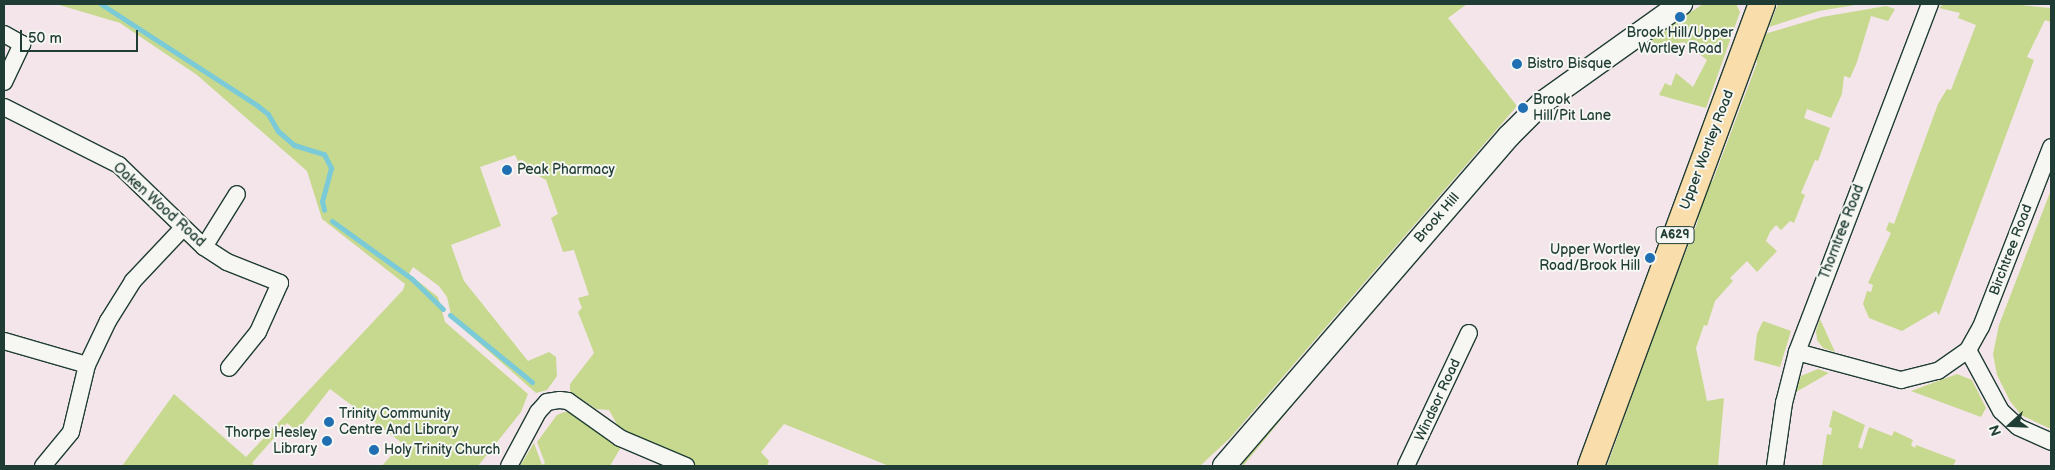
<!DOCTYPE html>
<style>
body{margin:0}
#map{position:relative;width:2055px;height:470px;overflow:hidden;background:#f4e5ea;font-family:"Balsamiq Sans",sans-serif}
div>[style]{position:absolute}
.green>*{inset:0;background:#c7d98e}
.stream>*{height:5px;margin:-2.5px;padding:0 2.5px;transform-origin:2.5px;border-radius:2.5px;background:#7bcad8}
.roads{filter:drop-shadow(1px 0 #1f3d34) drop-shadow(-1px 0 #1f3d34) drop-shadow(0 1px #1f3d34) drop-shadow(0 -1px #1f3d34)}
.street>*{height:16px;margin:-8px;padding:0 8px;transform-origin:8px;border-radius:8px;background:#f6f6f2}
.secondary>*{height:22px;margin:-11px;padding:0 11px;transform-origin:11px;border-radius:11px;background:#f6f6f2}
.primary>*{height:26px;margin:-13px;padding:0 13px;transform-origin:13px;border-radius:13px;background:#f9deab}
.dots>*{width:14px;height:14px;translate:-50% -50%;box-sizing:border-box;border:2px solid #f6f6f2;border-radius:50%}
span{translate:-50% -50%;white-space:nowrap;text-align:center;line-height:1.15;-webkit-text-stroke:4px #f6f6f2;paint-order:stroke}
.shield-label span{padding:1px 4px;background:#f6f6f2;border:1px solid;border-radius:4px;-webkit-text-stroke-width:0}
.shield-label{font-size:12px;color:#1f3d34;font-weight:700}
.poi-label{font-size:14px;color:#1f3d34}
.left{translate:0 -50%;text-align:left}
.right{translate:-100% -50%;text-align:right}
.street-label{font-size:14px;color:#1f3d34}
.frame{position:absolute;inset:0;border:5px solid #1f3d34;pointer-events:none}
.north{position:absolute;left:1985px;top:400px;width:50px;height:50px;-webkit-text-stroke:4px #f6f6f2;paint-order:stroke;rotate:250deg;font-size:14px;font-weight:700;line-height:20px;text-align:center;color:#1f3d34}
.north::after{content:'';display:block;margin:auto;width:18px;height:22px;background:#1f3d34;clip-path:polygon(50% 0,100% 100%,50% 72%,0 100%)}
.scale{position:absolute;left:20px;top:30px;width:118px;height:22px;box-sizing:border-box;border:2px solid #1f3d34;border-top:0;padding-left:6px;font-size:15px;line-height:18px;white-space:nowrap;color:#1f3d34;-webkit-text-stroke:4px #f6f6f2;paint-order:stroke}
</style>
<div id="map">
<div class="green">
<i style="clip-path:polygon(56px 4px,1467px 4px,1448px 18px,1517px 106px,1230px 438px,1200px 466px,889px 466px,784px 424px,761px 452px,769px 461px,767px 466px,696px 466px,619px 428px,609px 410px,596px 409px,570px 391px,570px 384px,594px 353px,578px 312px,582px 308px,578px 298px,589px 295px,574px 250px,563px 252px,551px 218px,558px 214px,546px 180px,526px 169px,523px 160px,518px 161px,515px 155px,480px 167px,501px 226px,451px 245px,464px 281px,528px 361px,549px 352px,556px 357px,557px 376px,547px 390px,536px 393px,452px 319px,447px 297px,439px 286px,413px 267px,409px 274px,438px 297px,445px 322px,528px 394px,521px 412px,478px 466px,382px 466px,402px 443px,330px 389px,297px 431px,287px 423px,252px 463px,255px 466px,122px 466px,174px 394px,246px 457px,403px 290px,405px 284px,322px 219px,307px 171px,197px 75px,120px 23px)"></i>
<i style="clip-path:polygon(1703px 4px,1736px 4px,1740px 12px,1706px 108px,1659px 95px,1665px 83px,1671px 86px,1676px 73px,1693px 87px,1707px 60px,1684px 42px,1673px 44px,1668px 50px,1649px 40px)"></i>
<i style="clip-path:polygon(1778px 4px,1861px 4px,1819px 11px,1769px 27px)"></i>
<i style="clip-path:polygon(1944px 4px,2010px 4px,2051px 8px,2051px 22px,2045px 20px,2027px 57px,2034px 60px,1939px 315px,1936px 311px,1902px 331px,1869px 318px,1863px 304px,1867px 291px,1871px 292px,1873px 285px,1868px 283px,1891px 233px,1886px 230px,1889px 222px,1894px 224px,1938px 104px,1947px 89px,1951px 90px,1976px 25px,1958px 18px,1960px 13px,1939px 8px)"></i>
<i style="clip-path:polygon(1886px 6px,1895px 9px,1888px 21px,1871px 16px,1857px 62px,1850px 78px,1844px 76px,1842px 94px,1831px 118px,1807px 109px,1804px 118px,1830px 128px,1818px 161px,1815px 160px,1801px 193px,1805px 195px,1794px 223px,1790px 221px,1781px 230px,1776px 225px,1770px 232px,1766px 241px,1777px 251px,1757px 272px,1747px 261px,1730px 278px,1733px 281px,1715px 301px,1707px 326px,1704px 325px,1696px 348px,1707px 401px,1724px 398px,1718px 466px,1607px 466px,1645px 360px,1642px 351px,1650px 327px,1657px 325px,1698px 221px,1695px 207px,1700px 192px,1713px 180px,1757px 63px,1755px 51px,1761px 35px,1822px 17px)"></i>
<i style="clip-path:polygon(2051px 190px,2051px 429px,2021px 415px,2010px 401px,1997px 375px,1993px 354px,1999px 325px)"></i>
<i style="clip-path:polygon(1444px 228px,1305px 390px,1243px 466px,1242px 462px)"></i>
<i style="clip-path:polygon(1820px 319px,1835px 352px,1823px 348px,1817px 340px,1816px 331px)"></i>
<i style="clip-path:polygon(1763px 321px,1791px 331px,1780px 367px,1754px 360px,1757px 334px)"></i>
<i style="clip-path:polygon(1818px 369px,1829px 373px,1796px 392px,1801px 376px)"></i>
<i style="clip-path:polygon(1957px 374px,1972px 380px,1986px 408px,1981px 417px,1911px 391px)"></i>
<i style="clip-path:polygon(1833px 410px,1865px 425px,1858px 447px,1862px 449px,1869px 427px,1892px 436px,1894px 431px,1913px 440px,1911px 445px,1915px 448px,1916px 445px,1956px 460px,1953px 466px,1822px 466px,1827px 434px,1831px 435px,1832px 428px,1829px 427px)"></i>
<i style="clip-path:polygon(564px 412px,575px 412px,621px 447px,610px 466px,520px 466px,534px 443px,542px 465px,545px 463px,537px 442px,557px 415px)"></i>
</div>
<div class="stream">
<i style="left:101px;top:4px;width:187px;rotate:33deg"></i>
<i style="left:258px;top:106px;width:13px;rotate:39deg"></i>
<i style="left:268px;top:114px;width:20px;rotate:60deg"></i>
<i style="left:278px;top:131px;width:21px;rotate:41deg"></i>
<i style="left:294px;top:145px;width:31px;rotate:17deg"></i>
<i style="left:324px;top:154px;width:16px;rotate:63deg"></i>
<i style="left:331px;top:168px;width:34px;rotate:105deg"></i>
<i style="left:322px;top:201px;width:9px;rotate:77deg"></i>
<i style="left:332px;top:221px;width:99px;rotate:35.9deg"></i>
<i style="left:412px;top:279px;width:43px;rotate:44.1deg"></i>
<i style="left:450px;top:315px;width:106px;rotate:39.3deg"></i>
</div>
<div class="roads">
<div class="street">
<i style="left:4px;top:34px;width:21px;rotate:29deg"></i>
<i style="left:22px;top:44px;width:42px;rotate:115.3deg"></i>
<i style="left:4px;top:107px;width:129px;rotate:26.8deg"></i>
<i style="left:119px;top:165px;width:118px;rotate:44deg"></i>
<i style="left:204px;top:247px;width:27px;rotate:33deg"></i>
<i style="left:227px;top:262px;width:57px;rotate:21.6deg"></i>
<i style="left:280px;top:283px;width:54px;rotate:114.2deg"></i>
<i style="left:258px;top:332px;width:46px;rotate:128.9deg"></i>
<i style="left:204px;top:247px;width:62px;rotate:-58.1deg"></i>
<i style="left:4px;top:341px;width:86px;rotate:16.1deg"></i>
<i style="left:1968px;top:350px;width:26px;rotate:-61deg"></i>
<i style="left:1981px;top:327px;width:193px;rotate:-68.7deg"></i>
<i style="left:1797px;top:352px;width:108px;rotate:15.1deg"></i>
<i style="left:1901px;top:380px;width:38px;rotate:-14deg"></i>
<i style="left:1938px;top:371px;width:37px;rotate:-35deg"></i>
<i style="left:1968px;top:350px;width:69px;rotate:61.6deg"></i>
<i style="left:2001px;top:411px;width:23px;rotate:43deg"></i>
<i style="left:2018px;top:427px;width:36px;rotate:24deg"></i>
<i style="left:43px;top:466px;width:44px;rotate:-50.5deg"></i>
<i style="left:71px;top:432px;width:69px;rotate:-76.6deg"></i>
<i style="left:87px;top:365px;width:49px;rotate:-64.5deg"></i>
<i style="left:108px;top:321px;width:47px;rotate:-58deg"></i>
<i style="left:133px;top:281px;width:71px;rotate:-46.7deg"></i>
<i style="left:509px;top:466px;width:61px;rotate:-61.8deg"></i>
<i style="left:538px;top:412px;width:13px;rotate:-48deg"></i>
<i style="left:547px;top:402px;width:13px;rotate:-9deg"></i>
<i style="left:560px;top:400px;width:8px;rotate:7deg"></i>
<i style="left:568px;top:401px;width:64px;rotate:35.4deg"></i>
<i style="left:620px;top:438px;width:72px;rotate:23deg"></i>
<i style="left:1406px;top:466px;width:147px;rotate:-64.7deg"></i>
<i style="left:1775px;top:466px;width:64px;rotate:-81.9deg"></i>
<i style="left:1784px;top:403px;width:53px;rotate:-75.7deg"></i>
<i style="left:1797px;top:352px;width:373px;rotate:-69.1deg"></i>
</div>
<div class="secondary">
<i style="left:1224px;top:466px;width:436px;rotate:-49.2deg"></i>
<i style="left:1509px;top:136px;width:47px;rotate:-45deg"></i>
<i style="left:1542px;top:103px;width:171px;rotate:-35.5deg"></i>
</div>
<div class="primary">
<i style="left:1591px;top:466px;width:493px;rotate:-69.7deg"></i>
</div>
</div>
<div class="dots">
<i style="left:1680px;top:17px;background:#1f6fb2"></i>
<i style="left:1517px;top:64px;background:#1f6fb2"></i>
<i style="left:1523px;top:108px;background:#1f6fb2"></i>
<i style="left:507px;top:170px;background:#1f6fb2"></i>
<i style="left:1650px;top:258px;background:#1f6fb2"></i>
<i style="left:329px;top:422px;background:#1f6fb2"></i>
<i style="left:327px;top:441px;background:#1f6fb2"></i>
<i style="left:374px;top:450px;background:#1f6fb2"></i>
</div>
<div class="shield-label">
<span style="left:1675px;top:235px">A629</span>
</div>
<div class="poi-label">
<span style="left:1680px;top:41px">Brook Hill/Upper<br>Wortley Road</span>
<span class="left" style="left:1527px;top:64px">Bistro Bisque</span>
<span class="left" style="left:1533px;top:108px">Brook<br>Hill/Pit Lane</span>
<span class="left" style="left:517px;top:170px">Peak Pharmacy</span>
<span class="right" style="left:1640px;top:258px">Upper Wortley<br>Road/Brook Hill</span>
<span class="left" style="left:339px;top:422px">Trinity Community<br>Centre And Library</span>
<span class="right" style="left:317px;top:441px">Thorpe Hesley<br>Library</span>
<span class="left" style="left:384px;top:450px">Holy Trinity Church</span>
</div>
<div class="street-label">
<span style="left:1707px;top:150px;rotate:-69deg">Upper Wortley Road</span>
<span style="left:159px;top:205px;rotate:42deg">Oaken Wood Road</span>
<span style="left:1437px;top:218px;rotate:-49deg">Brook Hill</span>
<span style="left:1842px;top:232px;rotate:-69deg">Thorntree Road</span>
<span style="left:2011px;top:250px;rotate:-69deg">Birchtree Road</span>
<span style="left:1438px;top:400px;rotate:-65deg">Windsor Road</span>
</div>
<div class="frame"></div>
<div class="north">N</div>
<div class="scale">50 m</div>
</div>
